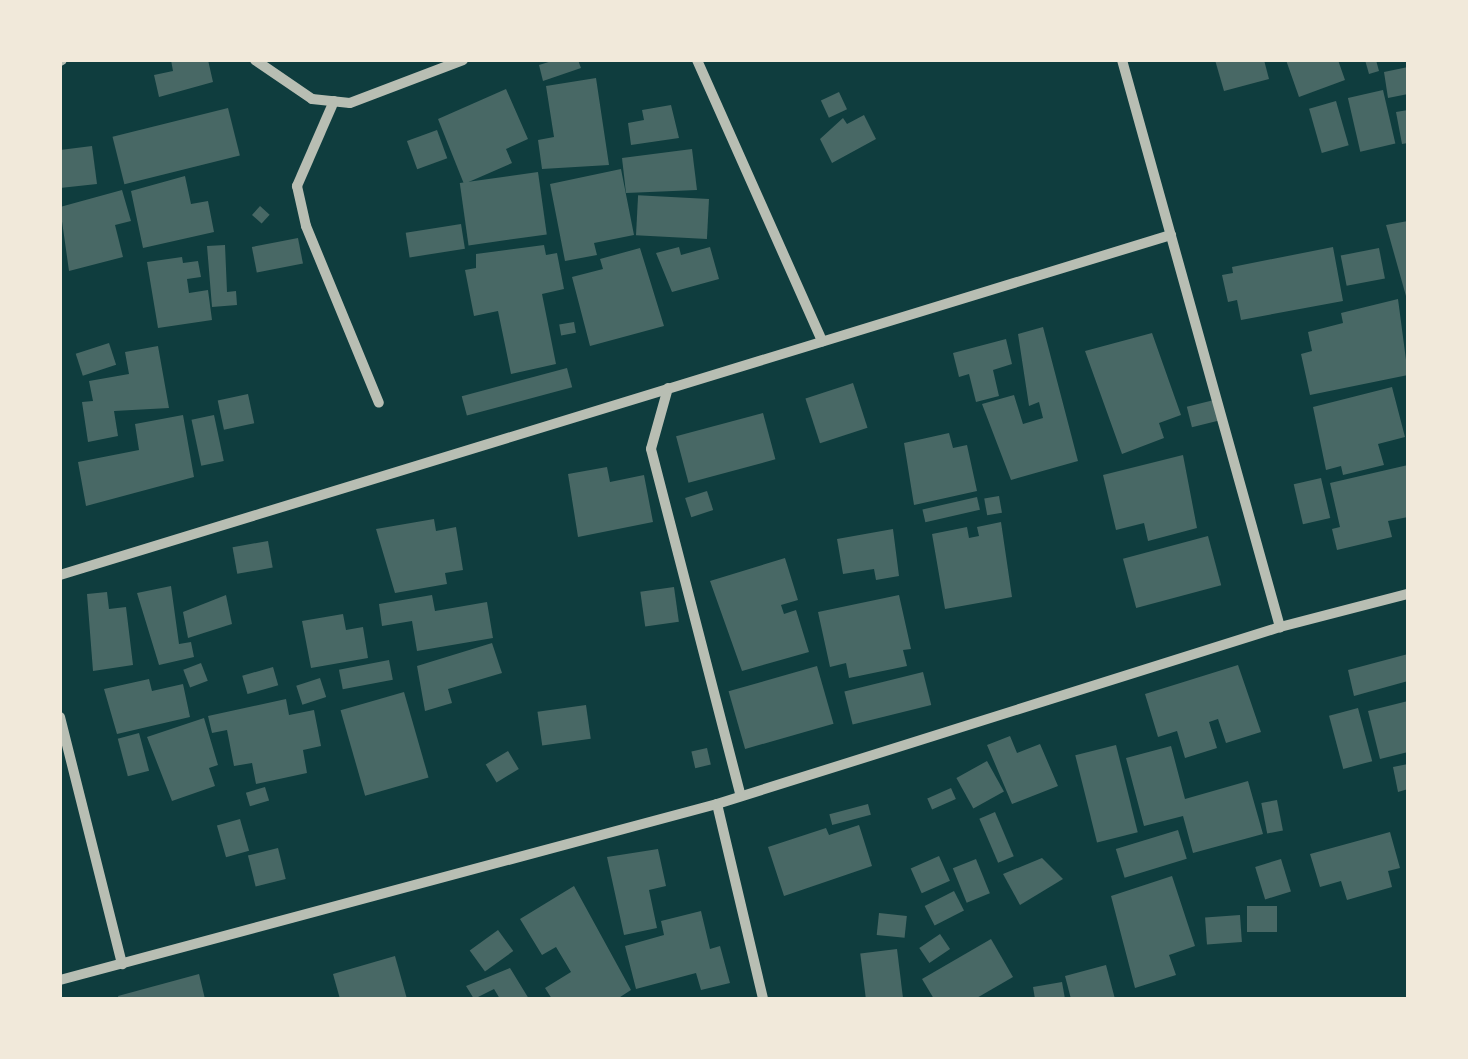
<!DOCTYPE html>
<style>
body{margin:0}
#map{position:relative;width:1468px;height:1059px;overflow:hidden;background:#0f3d3e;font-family:Lato,sans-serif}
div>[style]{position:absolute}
.building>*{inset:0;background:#486865;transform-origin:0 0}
.minor>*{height:10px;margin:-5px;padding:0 5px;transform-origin:5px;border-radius:5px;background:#b8beb3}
span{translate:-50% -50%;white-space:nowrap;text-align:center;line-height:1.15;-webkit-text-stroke:8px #f1e9da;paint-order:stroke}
.frame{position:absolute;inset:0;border:62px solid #f1e9da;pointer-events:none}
</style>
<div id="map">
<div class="building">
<i style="clip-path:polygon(171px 60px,208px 60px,213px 82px,159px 97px,154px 75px,173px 71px)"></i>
<i style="clip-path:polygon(555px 60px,578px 60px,581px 68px,543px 81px,539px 65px)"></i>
<i style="clip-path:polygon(1215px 60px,1264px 60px,1269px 79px,1224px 91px)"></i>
<i style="clip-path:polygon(1286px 60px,1338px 60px,1345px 80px,1299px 97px)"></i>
<i style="clip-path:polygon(1365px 60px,1376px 60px,1379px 71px,1369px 74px)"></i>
<i style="clip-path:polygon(1408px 67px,1408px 94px,1388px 98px,1384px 72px)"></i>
<i style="clip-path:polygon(596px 78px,609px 165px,542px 169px,538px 140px,554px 137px,546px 86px)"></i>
<i style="clip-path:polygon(506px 89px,528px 139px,506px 149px,512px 163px,464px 184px,438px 119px)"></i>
<i style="left:1383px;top:90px;width:55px;height:36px;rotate:77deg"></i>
<i style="left:839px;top:92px;width:19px;height:20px;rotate:65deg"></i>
<i style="left:1336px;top:101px;width:46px;height:28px;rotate:74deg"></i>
<i style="clip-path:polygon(671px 105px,679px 138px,631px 145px,628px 123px,644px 120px,642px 110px)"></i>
<i style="left:228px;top:108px;width:49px;height:119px;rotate:76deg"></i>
<i style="clip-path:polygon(1408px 110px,1408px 143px,1402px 144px,1396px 112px)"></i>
<i style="clip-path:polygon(864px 115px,876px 139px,832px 163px,820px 139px,843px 118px,847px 124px)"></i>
<i style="left:437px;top:130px;width:30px;height:32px;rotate:70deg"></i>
<i style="clip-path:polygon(92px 146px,97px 184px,60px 188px,60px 150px)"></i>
<i style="clip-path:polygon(692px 149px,697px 190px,626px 193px,622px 158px)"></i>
<i style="clip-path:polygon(621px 169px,634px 235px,594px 243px,597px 255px,565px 261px,550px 184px)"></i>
<i style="left:538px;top:172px;width:63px;height:79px;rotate:82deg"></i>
<i style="clip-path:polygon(185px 176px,191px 204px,208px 201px,214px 232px,143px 248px,131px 191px)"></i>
<i style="clip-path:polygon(122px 190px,131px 221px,115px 225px,123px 257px,69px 271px,60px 207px)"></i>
<i style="left:709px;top:199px;width:40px;height:71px;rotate:93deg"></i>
<i style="left:260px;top:206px;width:13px;height:12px;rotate:42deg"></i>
<i style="clip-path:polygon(1408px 221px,1408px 296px,1406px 296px,1386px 225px)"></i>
<i style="left:461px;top:224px;width:25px;height:56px;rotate:81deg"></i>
<i style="left:298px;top:238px;width:26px;height:47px;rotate:79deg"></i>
<i style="clip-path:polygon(225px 245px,227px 292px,236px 291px,237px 305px,212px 307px,207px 246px)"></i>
<i style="clip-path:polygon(544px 245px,546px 255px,557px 253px,564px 289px,542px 294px,556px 364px,511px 374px,498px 311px,474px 316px,465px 270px,476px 268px,476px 254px)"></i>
<i style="clip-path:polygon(679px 247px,681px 255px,710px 247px,719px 279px,672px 292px,656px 253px)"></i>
<i style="clip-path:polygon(1333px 247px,1343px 301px,1241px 320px,1237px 300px,1228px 302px,1222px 275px,1233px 273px,1232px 267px)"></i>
<i style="clip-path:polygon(640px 248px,664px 326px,590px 346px,572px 277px,603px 269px,600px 259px)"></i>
<i style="left:1379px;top:248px;width:31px;height:39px;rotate:79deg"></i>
<i style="clip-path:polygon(182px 257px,183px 263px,198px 261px,201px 277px,187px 279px,189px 293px,208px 290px,212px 320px,158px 328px,147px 262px)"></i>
<i style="clip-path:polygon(1398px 299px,1408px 375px,1310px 395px,1301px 354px,1312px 351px,1308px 332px,1343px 323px,1341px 313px)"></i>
<i style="left:574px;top:322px;width:11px;height:15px;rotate:80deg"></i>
<i style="clip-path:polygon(1043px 327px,1078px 461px,1011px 480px,982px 404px,1014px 395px,1023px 424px,1043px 418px,1039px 402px,1029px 406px,1018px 334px)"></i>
<i style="clip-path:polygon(1152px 333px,1181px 415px,1159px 423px,1164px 438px,1122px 454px,1085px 351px)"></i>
<i style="clip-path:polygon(1006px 339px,1012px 364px,993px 370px,999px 396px,976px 402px,969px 374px,959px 377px,953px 353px)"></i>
<i style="left:109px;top:343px;width:23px;height:35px;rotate:72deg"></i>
<i style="clip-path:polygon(158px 346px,169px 408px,114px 411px,118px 436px,88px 442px,82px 402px,93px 401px,89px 381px,129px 374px,125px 352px)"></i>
<i style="left:567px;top:368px;width:20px;height:109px;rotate:75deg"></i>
<i style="left:853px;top:383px;width:47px;height:50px;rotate:72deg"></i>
<i style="clip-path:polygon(1392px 387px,1405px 437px,1378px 444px,1384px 465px,1343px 475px,1341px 466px,1326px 470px,1313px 407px)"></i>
<i style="left:248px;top:394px;width:30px;height:31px;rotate:78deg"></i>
<i style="left:1214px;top:400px;width:21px;height:28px;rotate:76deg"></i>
<i style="left:763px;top:413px;width:48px;height:90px;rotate:75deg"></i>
<i style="clip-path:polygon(183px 415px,194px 477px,86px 506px,78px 462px,139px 450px,135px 424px)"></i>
<i style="left:214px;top:415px;width:47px;height:23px;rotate:78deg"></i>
<i style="clip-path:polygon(949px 433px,953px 448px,967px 445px,977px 491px,914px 505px,904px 443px)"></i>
<i style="clip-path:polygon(1183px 455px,1197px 528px,1148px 541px,1144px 523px,1116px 530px,1103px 475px)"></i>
<i style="clip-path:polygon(1408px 465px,1408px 517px,1388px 521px,1392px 537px,1337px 550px,1332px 529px,1340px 527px,1330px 483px)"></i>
<i style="clip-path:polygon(607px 467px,610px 482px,644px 475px,653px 522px,578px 537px,568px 474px)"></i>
<i style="left:1321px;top:478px;width:41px;height:28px;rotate:77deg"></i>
<i style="left:707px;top:491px;width:20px;height:23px;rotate:72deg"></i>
<i style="left:999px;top:496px;width:17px;height:15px;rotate:80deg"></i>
<i style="left:977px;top:497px;width:13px;height:56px;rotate:77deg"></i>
<i style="clip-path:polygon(434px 519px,436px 531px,456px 527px,463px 570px,445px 573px,447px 584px,395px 593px,376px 529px)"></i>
<i style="clip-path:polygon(1001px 522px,1012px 597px,945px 609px,932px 534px,967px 527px,969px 538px,979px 536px,977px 527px)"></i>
<i style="clip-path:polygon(893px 529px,899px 576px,876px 580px,874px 569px,843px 574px,837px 539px)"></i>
<i style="left:1208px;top:536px;width:51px;height:88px;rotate:75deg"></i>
<i style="left:268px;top:541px;width:27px;height:36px;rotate:80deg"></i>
<i style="clip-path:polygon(785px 558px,798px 600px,781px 605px,784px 614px,796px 610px,809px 652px,742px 671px,710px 581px)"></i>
<i style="clip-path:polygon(171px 586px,179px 644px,191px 642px,194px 657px,159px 665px,137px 593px)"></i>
<i style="left:674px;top:587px;width:35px;height:34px;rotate:82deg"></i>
<i style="clip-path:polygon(107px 592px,109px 609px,126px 607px,133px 665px,93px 671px,87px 594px)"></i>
<i style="clip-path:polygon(226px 595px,232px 624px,188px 638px,183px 612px)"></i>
<i style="clip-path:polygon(432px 595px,435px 611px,487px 602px,493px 638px,417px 651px,412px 621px,382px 626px,379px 604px)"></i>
<i style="clip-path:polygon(899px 595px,911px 649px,903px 650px,907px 666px,849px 678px,846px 663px,830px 667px,818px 612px)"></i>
<i style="clip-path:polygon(343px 614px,346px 630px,363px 627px,368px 658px,311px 668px,302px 621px)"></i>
<i style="clip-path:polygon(492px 643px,502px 673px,448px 689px,452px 703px,425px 711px,417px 666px)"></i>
<i style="clip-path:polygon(1408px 654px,1408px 681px,1354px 696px,1348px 670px)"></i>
<i style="left:389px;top:660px;width:20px;height:51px;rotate:79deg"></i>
<i style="left:201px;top:663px;width:19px;height:19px;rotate:69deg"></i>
<i style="clip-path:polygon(1238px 665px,1261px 732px,1226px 743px,1218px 719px,1209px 722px,1217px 748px,1185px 758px,1177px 731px,1158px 737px,1145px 694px)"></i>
<i style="left:817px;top:666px;width:60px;height:92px;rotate:74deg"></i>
<i style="left:273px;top:667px;width:19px;height:32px;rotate:74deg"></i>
<i style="left:923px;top:672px;width:34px;height:81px;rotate:76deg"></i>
<i style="left:320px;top:678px;width:20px;height:25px;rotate:72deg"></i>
<i style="clip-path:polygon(149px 679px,152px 691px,183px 684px,190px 717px,117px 734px,104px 689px)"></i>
<i style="left:404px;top:692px;width:89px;height:66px;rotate:74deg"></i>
<i style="clip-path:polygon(286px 699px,289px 715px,314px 710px,321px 746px,303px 750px,307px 773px,256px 784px,252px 763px,234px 766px,227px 730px,212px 733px,208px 716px)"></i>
<i style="clip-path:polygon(1408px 701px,1408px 752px,1380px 759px,1368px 711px)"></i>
<i style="left:586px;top:705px;width:34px;height:49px;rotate:82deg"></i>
<i style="left:1358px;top:708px;width:55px;height:30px;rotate:75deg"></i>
<i style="clip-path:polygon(204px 718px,218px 765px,209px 768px,215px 786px,172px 801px,147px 737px)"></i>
<i style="left:139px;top:733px;width:39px;height:22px;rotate:75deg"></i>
<i style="clip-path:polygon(1010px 736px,1017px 753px,1040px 744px,1058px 786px,1012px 804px,987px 745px)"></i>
<i style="left:1116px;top:745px;width:90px;height:42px;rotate:76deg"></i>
<i style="clip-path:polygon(1171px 746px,1185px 799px,1248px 781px,1263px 834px,1193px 853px,1183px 816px,1144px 826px,1126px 758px)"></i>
<i style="left:707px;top:748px;width:17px;height:16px;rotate:77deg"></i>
<i style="left:508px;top:751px;width:21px;height:26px;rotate:59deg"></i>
<i style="left:987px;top:761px;width:35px;height:35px;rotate:61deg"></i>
<i style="clip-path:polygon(1408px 764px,1408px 789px,1398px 792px,1393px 767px)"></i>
<i style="left:265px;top:787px;width:14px;height:20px;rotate:73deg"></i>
<i style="left:951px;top:788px;width:12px;height:26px;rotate:66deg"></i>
<i style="left:1277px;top:800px;width:31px;height:16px;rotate:79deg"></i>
<i style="left:868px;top:804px;width:11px;height:40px;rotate:75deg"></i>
<i style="left:995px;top:812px;width:48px;height:17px;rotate:67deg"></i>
<i style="left:240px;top:819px;width:33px;height:24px;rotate:74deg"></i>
<i style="clip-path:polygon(859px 825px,872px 866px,784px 896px,768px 847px,826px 828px,829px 835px)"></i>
<i style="left:1178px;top:830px;width:30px;height:65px;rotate:73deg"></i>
<i style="clip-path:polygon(1390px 832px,1400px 868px,1388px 871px,1392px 887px,1347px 900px,1341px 881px,1320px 887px,1310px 854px)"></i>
<i style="left:278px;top:848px;width:32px;height:31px;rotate:76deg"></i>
<i style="clip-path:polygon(658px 849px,666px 886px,649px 890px,657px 928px,624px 935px,607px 857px)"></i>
<i style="left:939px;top:856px;width:27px;height:31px;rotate:66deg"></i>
<i style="clip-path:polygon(1042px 858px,1063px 879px,1020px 905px,1003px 874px)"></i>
<i style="left:976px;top:859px;width:37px;height:25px;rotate:68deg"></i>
<i style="left:1281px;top:859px;width:34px;height:27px;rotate:73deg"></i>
<i style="clip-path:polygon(1172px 876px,1195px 946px,1169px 955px,1176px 975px,1135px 988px,1111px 896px)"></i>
<i style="clip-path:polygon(574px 886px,631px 990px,617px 999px,552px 999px,545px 988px,571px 972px,556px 947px,542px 955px,520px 919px)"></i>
<i style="left:954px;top:891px;width:22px;height:33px;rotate:63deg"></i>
<i style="left:1247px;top:906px;width:30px;height:26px"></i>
<i style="clip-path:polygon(701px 911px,710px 949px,720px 946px,730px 983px,701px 990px,696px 973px,636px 989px,625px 946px,664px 935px,661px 921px)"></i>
<i style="left:879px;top:913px;width:28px;height:22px;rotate:6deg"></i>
<i style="left:1240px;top:915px;width:27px;height:35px;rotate:86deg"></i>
<i style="left:498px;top:930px;width:26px;height:35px;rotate:54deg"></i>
<i style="left:940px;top:934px;width:18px;height:25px;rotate:56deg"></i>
<i style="clip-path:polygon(991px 939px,1013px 977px,975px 999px,934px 999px,922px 979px)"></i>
<i style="left:897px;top:949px;width:50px;height:37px;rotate:83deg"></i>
<i style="clip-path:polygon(395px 956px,407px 999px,340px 999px,333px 974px)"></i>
<i style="clip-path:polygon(1106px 965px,1115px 999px,1071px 999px,1065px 976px)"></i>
<i style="clip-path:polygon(510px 968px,529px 999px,500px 999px,494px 989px,474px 999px,466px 986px)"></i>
<i style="clip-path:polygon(199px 974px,205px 999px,119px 999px,118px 996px)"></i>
<i style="clip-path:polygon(1062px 982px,1065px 999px,1035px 999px,1033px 987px)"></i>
</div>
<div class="minor">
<i style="left:255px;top:60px;width:69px;rotate:34.4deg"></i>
<i style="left:312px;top:99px;width:38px;rotate:6deg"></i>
<i style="left:350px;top:103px;width:121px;rotate:-20.8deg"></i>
<i style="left:697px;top:60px;width:308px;rotate:66deg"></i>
<i style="left:1122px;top:60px;width:589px;rotate:74.43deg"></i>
<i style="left:60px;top:61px;width:2px;rotate:-27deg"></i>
<i style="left:334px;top:101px;width:93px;rotate:113.5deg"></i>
<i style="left:297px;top:186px;width:41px;rotate:77.3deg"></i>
<i style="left:306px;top:226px;width:191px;rotate:67.6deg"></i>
<i style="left:668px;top:388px;width:63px;rotate:105.6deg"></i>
<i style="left:651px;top:449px;width:358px;rotate:75.5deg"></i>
<i style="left:60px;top:575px;width:1162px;rotate:-17.02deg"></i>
<i style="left:60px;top:717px;width:255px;rotate:75.9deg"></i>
<i style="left:717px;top:804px;width:200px;rotate:76.7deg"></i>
<i style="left:60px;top:980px;width:680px;rotate:-15deg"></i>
<i style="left:717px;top:804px;width:590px;rotate:-17.45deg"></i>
<i style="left:1280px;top:627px;width:132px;rotate:-14.5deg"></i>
</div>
<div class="frame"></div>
</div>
